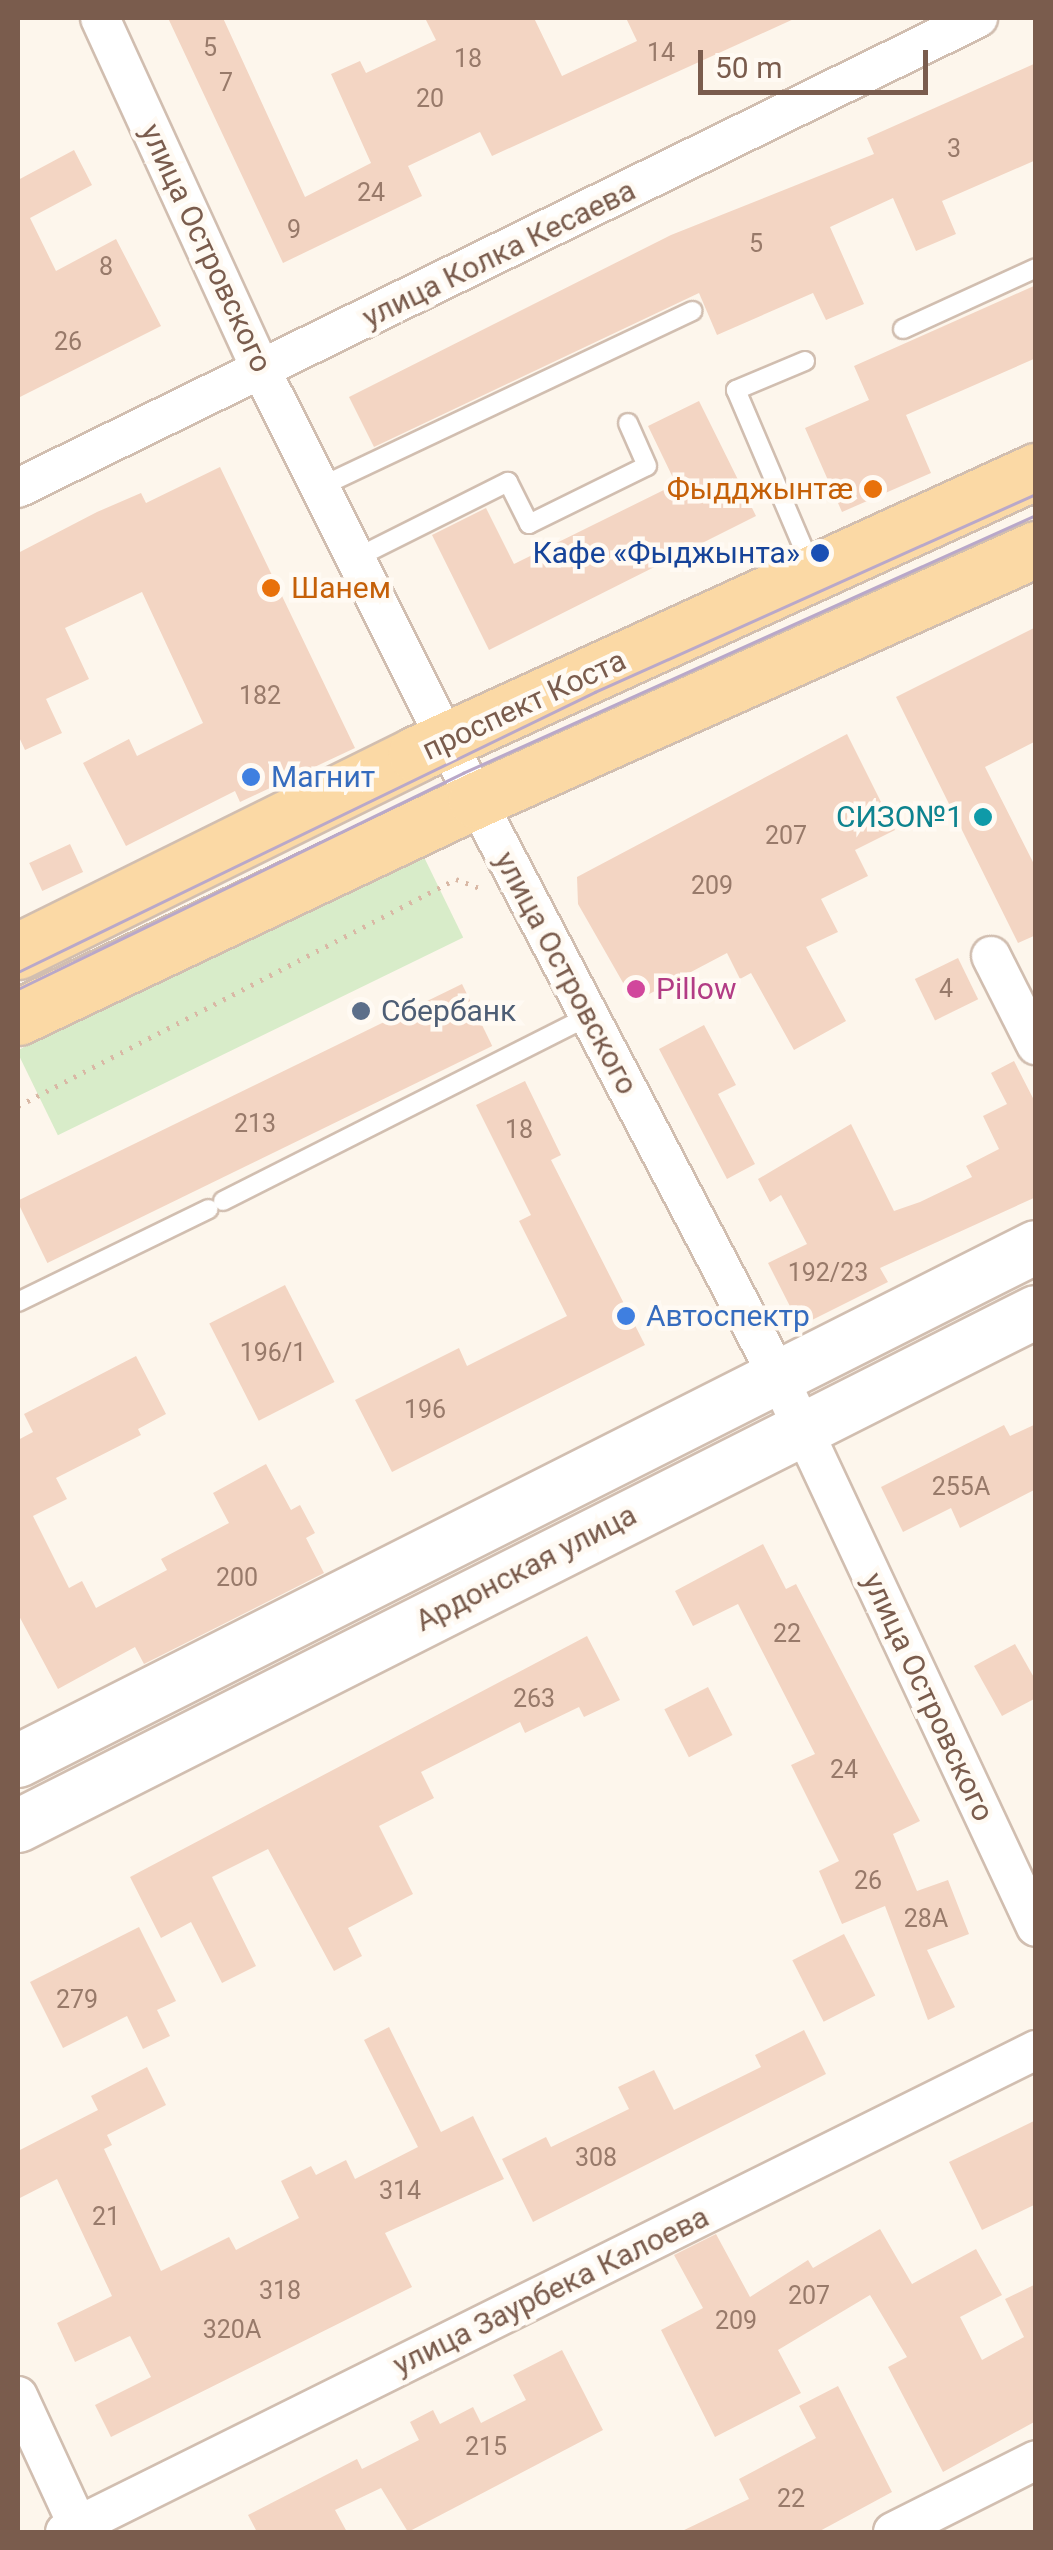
<!DOCTYPE html>
<meta charset="utf-8">
<style>
body{margin:0}
#map{position:relative;width:1053px;height:2550px;overflow:hidden;background:#fdf6ec;font-family:Roboto,sans-serif}
div>[style]{position:absolute}
.green>*{inset:0;background:#d8ecc9;transform-origin:0 0}
.building>*{inset:0;background:#f3d5c3;transform-origin:0 0}
.path>*{height:5px;margin-top:-2.5px;transform-origin:0;background:repeating-linear-gradient(90deg,#d9b8a5 0 2.5px,transparent 0 10.5px)}
.roads{filter:drop-shadow(2px 0 #d1beb0) drop-shadow(-2px 0 #d1beb0) drop-shadow(0 2px #d1beb0) drop-shadow(0 -2px #d1beb0)}
.lane>*{height:18px;margin:-9px;padding:0 9px;transform-origin:9px;border-radius:9px;background:#fff}
.street>*{height:38px;margin:-19px;padding:0 19px;transform-origin:19px;border-radius:19px;background:#fff}
.secondary>*{height:52px;margin:-26px;padding:0 26px;transform-origin:26px;border-radius:26px;background:#fff}
.primary>*{height:55px;margin:-27.5px;padding:0 27.5px;transform-origin:27.5px;border-radius:27.5px;background:#fbd9a5}
.tram>*{height:2.5px;margin:-1.25px;padding:0 1.25px;transform-origin:1.25px;border-radius:1.25px;background:#b9a8c9}
.dots>*{width:28px;height:28px;translate:-50% -50%;box-sizing:border-box;border:5px solid #fffaf3;border-radius:50%}
span{translate:-50% -50%;white-space:nowrap;text-align:center;line-height:1.15;-webkit-text-stroke:9px #fffaf3;paint-order:stroke}
.number-label{font-size:25px;color:#987a6a}
.number-label span{-webkit-text-stroke-width:0}
.street-label{font-size:30px;color:#7a5c4d}
.food-label{font-size:30px;color:#c56008}
.right{translate:-100% -50%;text-align:right}
.left{translate:0 -50%;text-align:left}
.transit-label{font-size:30px;color:#164399}
.shop-label{font-size:30px;color:#366cbe}
.culture-label{font-size:30px;color:#0d838f}
.hotel-label{font-size:30px;color:#b23c85}
.service-label{font-size:30px;color:#4e5e75}
.frame{position:absolute;inset:0;border:20px solid #7a5c4d;pointer-events:none}
.scale{position:absolute;left:698px;top:50px;width:230px;height:45px;box-sizing:border-box;border:5px solid #7a5c4d;border-top:0;padding-left:12px;font-size:30px;line-height:35px;white-space:nowrap;color:#7a5c4d;-webkit-text-stroke:8px #fffaf3;paint-order:stroke}
</style>
<div id="map">
<div class="green">
<i style="left:422px;top:853px;width:94px;height:451px;rotate:64deg"></i>
</div>
<div class="building">
<i style="clip-path:polygon(168px 18px,223px 18px,305px 197px,371px 163px,331px 74px,360px 61px,366px 73px,436px 40px,425px 18px,534px 18px,562px 76px,637px 41px,626px 18px,796px 18px,492px 156px,480px 132px,408px 166px,422px 196px,283px 263px)"></i>
<i style="clip-path:polygon(1036px 63px,1036px 160px,942px 201px,956px 234px,916px 251px,893px 198px,830px 227px,864px 304px,826px 320px,813px 293px,717px 335px,699px 293px,374px 447px,349px 397px,671px 235px,874px 154px,867px 138px)"></i>
<i style="clip-path:polygon(74px 150px,92px 185px,30px 218px,56px 271px,116px 239px,161px 326px,18px 398px,18px 180px)"></i>
<i style="clip-path:polygon(1036px 285px,1036px 358px,906px 415px,931px 473px,842px 512px,805px 428px,869px 400px,854px 366px)"></i>
<i style="clip-path:polygon(699px 401px,756px 516px,489px 650px,432px 535px,486px 508px,514px 564px,676px 484px,648px 426px)"></i>
<i style="clip-path:polygon(220px 467px,355px 748px,240px 802px,235px 791px,126px 846px,83px 763px,129px 739px,137px 756px,203px 723px,142px 592px,65px 628px,89px 679px,46px 699px,62px 733px,25px 750px,18px 735px,18px 553px,97px 512px,141px 493px,146px 503px)"></i>
<i style="clip-path:polygon(1036px 627px,1036px 741px,985px 767px,1036px 868px,1036px 935px,1018px 943px,896px 697px)"></i>
<i style="clip-path:polygon(847px 734px,895px 830px,855px 850px,868px 876px,821px 899px,838px 932px,806px 947px,846px 1021px,794px 1050px,751px 973px,740px 979px,727px 953px,634px 1002px,578px 904px,577px 877px)"></i>
<i style="left:70px;top:844px;width:31px;height:45px;rotate:65deg"></i>
<i style="left:958px;top:958px;width:46px;height:48px;rotate:64deg"></i>
<i style="left:462px;top:984px;width:69px;height:495px;rotate:64deg"></i>
<i style="clip-path:polygon(704px 1025px,736px 1085px,718px 1094px,755px 1164px,727px 1179px,659px 1049px)"></i>
<i style="clip-path:polygon(1014px 1061px,1036px 1104px,1036px 1197px,880px 1268px,888px 1282px,800px 1326px,768px 1263px,807px 1244px,781px 1195px,770px 1202px,758px 1179px,851px 1124px,894px 1211px,920px 1202px,972px 1177px,966px 1166px,999px 1149px,983px 1116px,1007px 1104px,991px 1073px)"></i>
<i style="clip-path:polygon(525px 1081px,561px 1155px,551px 1160px,645px 1345px,392px 1472px,355px 1400px,459px 1348px,467px 1366px,567px 1316px,519px 1221px,531px 1215px,476px 1105px)"></i>
<i style="left:285px;top:1285px;width:109px;height:85px;rotate:63deg"></i>
<i style="clip-path:polygon(136px 1356px,166px 1414px,138px 1429px,141px 1435px,56px 1478px,67px 1499px,33px 1516px,69px 1588px,82px 1581px,96px 1608px,167px 1570px,161px 1559px,229px 1523px,213px 1493px,266px 1464px,291px 1510px,300px 1505px,315px 1533px,306px 1538px,324px 1573px,144px 1664px,135px 1647px,58px 1689px,18px 1614px,18px 1440px,33px 1432px,24px 1414px)"></i>
<i style="clip-path:polygon(1036px 1424px,1036px 1489px,960px 1528px,951px 1508px,903px 1532px,881px 1487px,1004px 1425px,1010px 1436px)"></i>
<i style="clip-path:polygon(763px 1544px,786px 1589px,796px 1584px,920px 1821px,893px 1834px,917px 1891px,948px 1880px,969px 1934px,927px 1950px,955px 2007px,928px 2020px,885px 1906px,842px 1924px,819px 1871px,839px 1861px,791px 1765px,815px 1754px,738px 1604px,693px 1626px,675px 1591px)"></i>
<i style="clip-path:polygon(587px 1636px,620px 1700px,584px 1717px,579px 1707px,525px 1733px,520px 1722px,421px 1772px,434px 1798px,379px 1826px,413px 1894px,348px 1928px,362px 1956px,334px 1971px,268px 1849px,212px 1877px,256px 1966px,222px 1983px,191px 1922px,161px 1938px,130px 1877px)"></i>
<i style="clip-path:polygon(1015px 1644px,1036px 1681px,1036px 1698px,1002px 1716px,974px 1666px)"></i>
<i style="left:708px;top:1687px;width:54px;height:49px;rotate:63deg"></i>
<i style="clip-path:polygon(139px 1927px,176px 2001px,157px 2010px,170px 2036px,143px 2049px,127px 2016px,63px 2048px,30px 1982px)"></i>
<i style="left:844px;top:1934px;width:69px;height:58px;rotate:63deg"></i>
<i style="clip-path:polygon(389px 2027px,441px 2132px,473px 2116px,504px 2179px,385px 2233px,412px 2287px,111px 2437px,95px 2405px,151px 2377px,130px 2336px,75px 2362px,57px 2323px,112px 2296px,57px 2179px,18px 2199px,18px 2151px,98px 2110px,91px 2096px,147px 2067px,166px 2105px,107px 2135px,112px 2145px,104px 2149px,161px 2271px,229px 2237px,236px 2250px,299px 2218px,281px 2181px,311px 2166px,316px 2175px,346px 2160px,355px 2179px,418px 2147px,364px 2040px)"></i>
<i style="clip-path:polygon(804px 2030px,826px 2074px,533px 2222px,502px 2159px,546px 2137px,551px 2147px,629px 2109px,618px 2087px,654px 2070px,674px 2110px,761px 2067px,755px 2055px)"></i>
<i style="clip-path:polygon(1036px 2120px,1036px 2204px,982px 2230px,949px 2162px)"></i>
<i style="clip-path:polygon(880px 2229px,912px 2284px,976px 2249px,1002px 2295px,960px 2317px,982px 2360px,1024px 2337px,1005px 2299px,1036px 2284px,1036px 2421px,943px 2472px,888px 2367px,907px 2357px,870px 2295px,778px 2350px,801px 2393px,715px 2437px,661px 2330px,703px 2308px,674px 2255px,716px 2234px,750px 2297px,808px 2260px,813px 2268px)"></i>
<i style="clip-path:polygon(562px 2350px,603px 2430px,408px 2532px,381px 2488px,335px 2510px,347px 2532px,257px 2532px,248px 2515px,357px 2459px,362px 2469px,419px 2440px,410px 2422px,433px 2410px,440px 2424px,473px 2407px,481px 2423px,526px 2400px,513px 2375px)"></i>
<i style="clip-path:polygon(838px 2386px,892px 2492px,818px 2532px,680px 2532px,749px 2499px,739px 2479px,816px 2438px,799px 2406px)"></i>
</div>
<div class="path">
<i style="left:18px;top:1106px;width:493px;rotate:-27.4deg"></i>
<i style="left:456px;top:879px;width:30px;rotate:21deg"></i>
</div>
<div class="roads">
<div class="lane">
<i style="left:903px;top:329px;width:146px;rotate:-24.6deg"></i>
<i style="left:805px;top:361px;width:75px;rotate:157.2deg"></i>
<i style="left:736px;top:390px;width:191px;rotate:66.9deg"></i>
<i style="left:320px;top:487px;width:412px;rotate:-25.3deg"></i>
<i style="left:356px;top:558px;width:170px;rotate:-26.6deg"></i>
<i style="left:508px;top:482px;width:47px;rotate:63.4deg"></i>
<i style="left:529px;top:524px;width:131px;rotate:-26.2deg"></i>
<i style="left:647px;top:466px;width:47px;rotate:-113.8deg"></i>
<i style="left:223px;top:1201px;width:410px;rotate:-26.8deg"></i>
<i style="left:18px;top:1302px;width:212px;rotate:-26deg"></i>
</div>
<div class="street">
<i style="left:100px;top:18px;width:389px;rotate:65.4deg"></i>
<i style="left:262px;top:372px;width:479px;rotate:63.4deg"></i>
<i style="left:476px;top:800px;width:653px;rotate:62.34deg"></i>
<i style="left:779px;top:1378px;width:606px;rotate:64.91deg"></i>
<i style="left:18px;top:488px;width:1069px;rotate:-26.09deg"></i>
<i style="left:991px;top:956px;width:100px;rotate:63.2deg"></i>
<i style="left:18px;top:2396px;width:143px;rotate:65.2deg"></i>
<i style="left:65px;top:2532px;width:1084px;rotate:-26.4deg"></i>
<i style="left:893px;top:2532px;width:160px;rotate:-26.7deg"></i>
</div>
<div class="secondary">
<i style="left:18px;top:1761px;width:1140px;rotate:-26.79deg"></i>
<i style="left:18px;top:1826px;width:1140px;rotate:-26.79deg"></i>
</div>
<div class="primary">
<i style="left:18px;top:951px;width:444px;rotate:-26.3deg"></i>
<i style="left:416px;top:754px;width:682px;rotate:-24.53deg"></i>
<i style="left:18px;top:1017px;width:507px;rotate:-25.35deg"></i>
<i style="left:476px;top:800px;width:614px;rotate:-24.14deg"></i>
</div>
</div>
<div class="tram">
<i style="left:18px;top:972px;width:641px;rotate:-25.89deg"></i>
<i style="left:595px;top:692px;width:483px;rotate:-24.2deg"></i>
<i style="left:18px;top:989px;width:495px;rotate:-25.9deg"></i>
<i style="left:463px;top:773px;width:628px;rotate:-24.24deg"></i>
</div>
<div class="dots">
<i style="left:873px;top:489px;background:#e8710a"></i>
<i style="left:820px;top:553px;background:#1a4fb4"></i>
<i style="left:271px;top:588px;background:#e8710a"></i>
<i style="left:251px;top:777px;background:#3f7fe0"></i>
<i style="left:983px;top:817px;background:#0f9aa8"></i>
<i style="left:636px;top:989px;background:#d1479c"></i>
<i style="left:361px;top:1011px;background:#5c6f8a"></i>
<i style="left:626px;top:1316px;background:#3f7fe0"></i>
</div>
<div class="number-label">
<span style="left:210px;top:48px">5</span>
<span style="left:661px;top:53px">14</span>
<span style="left:468px;top:59px">18</span>
<span style="left:226px;top:83px">7</span>
<span style="left:430px;top:99px">20</span>
<span style="left:954px;top:149px">3</span>
<span style="left:371px;top:193px">24</span>
<span style="left:294px;top:230px">9</span>
<span style="left:756px;top:244px">5</span>
<span style="left:106px;top:267px">8</span>
<span style="left:68px;top:342px">26</span>
<span style="left:260px;top:696px">182</span>
<span style="left:786px;top:836px">207</span>
<span style="left:712px;top:886px">209</span>
<span style="left:946px;top:989px">4</span>
<span style="left:255px;top:1124px">213</span>
<span style="left:519px;top:1130px">18</span>
<span style="left:828px;top:1273px">192/23</span>
<span style="left:273px;top:1353px">196/1</span>
<span style="left:425px;top:1410px">196</span>
<span style="left:961px;top:1487px">255А</span>
<span style="left:237px;top:1578px">200</span>
<span style="left:787px;top:1634px">22</span>
<span style="left:534px;top:1699px">263</span>
<span style="left:844px;top:1770px">24</span>
<span style="left:868px;top:1881px">26</span>
<span style="left:926px;top:1919px">28А</span>
<span style="left:77px;top:2000px">279</span>
<span style="left:596px;top:2158px">308</span>
<span style="left:400px;top:2191px">314</span>
<span style="left:106px;top:2217px">21</span>
<span style="left:280px;top:2291px">318</span>
<span style="left:809px;top:2296px">207</span>
<span style="left:736px;top:2321px">209</span>
<span style="left:232px;top:2330px">320А</span>
<span style="left:486px;top:2447px">215</span>
<span style="left:791px;top:2499px">22</span>
</div>
<div class="street-label">
<span style="left:206px;top:248px;rotate:65deg">улица Островского</span>
<span style="left:499px;top:254px;rotate:-26deg">улица Колка Кесаева</span>
<span style="left:524px;top:705px;rotate:-25deg">проспект Коста</span>
<span style="left:566px;top:973px;rotate:62deg">улица Островского</span>
<span style="left:526px;top:1568px;rotate:-27deg">Ардонская улица</span>
<span style="left:928px;top:1697px;rotate:65deg">улица Островского</span>
<span style="left:551px;top:2291px;rotate:-26deg">улица Заурбека Калоева</span>
</div>
<div class="food-label">
<span class="right" style="left:853px;top:489px">Фыдджынтӕ</span>
<span class="left" style="left:291px;top:588px">Шанем</span>
</div>
<div class="transit-label">
<span class="right" style="left:800px;top:553px">Кафе «Фыджынта»</span>
</div>
<div class="shop-label">
<span class="left" style="left:271px;top:777px">Магнит</span>
<span class="left" style="left:646px;top:1316px">Автоспектр</span>
</div>
<div class="culture-label">
<span class="right" style="left:963px;top:817px">СИЗО№1</span>
</div>
<div class="hotel-label">
<span class="left" style="left:656px;top:989px">Pillow</span>
</div>
<div class="service-label">
<span class="left" style="left:381px;top:1011px">Сбербанк</span>
</div>
<div class="frame"></div>
<div class="scale">50 m</div>
</div>
